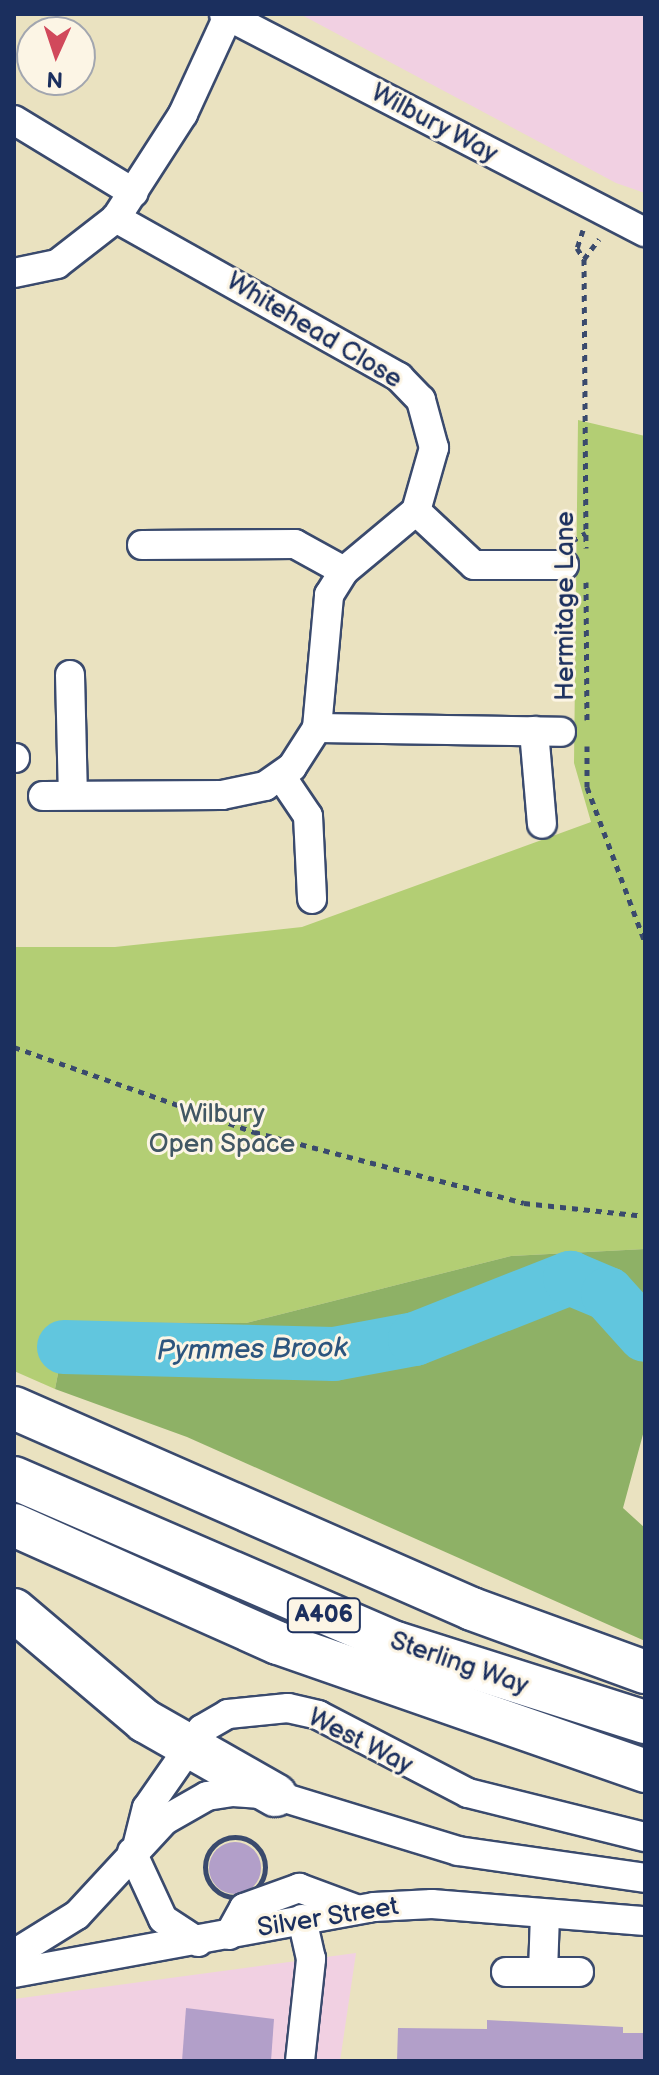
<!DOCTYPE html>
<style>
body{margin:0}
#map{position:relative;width:659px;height:2075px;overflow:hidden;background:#eae2c0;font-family:"Balsamiq Sans",sans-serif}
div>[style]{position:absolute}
.built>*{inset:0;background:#f1d0e2}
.green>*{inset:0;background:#b3ce74}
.forest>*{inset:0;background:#8eb166}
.river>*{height:54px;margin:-27px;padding:0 27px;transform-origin:27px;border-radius:27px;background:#61c6de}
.building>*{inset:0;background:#b29fc9}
.round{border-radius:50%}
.path>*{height:5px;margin-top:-2.5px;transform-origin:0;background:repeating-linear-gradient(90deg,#3a4a6d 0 6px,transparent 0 12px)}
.path>.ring{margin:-2.5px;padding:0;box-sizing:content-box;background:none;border:5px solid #3a4a6d;border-radius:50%}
.roads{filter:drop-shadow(2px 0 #3a4a6d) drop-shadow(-2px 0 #3a4a6d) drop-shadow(0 2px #3a4a6d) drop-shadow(0 -2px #3a4a6d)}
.minor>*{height:28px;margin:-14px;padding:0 14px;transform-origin:14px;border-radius:14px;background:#fff}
.highway>*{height:42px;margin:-21px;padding:0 21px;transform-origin:21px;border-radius:21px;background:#fff}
span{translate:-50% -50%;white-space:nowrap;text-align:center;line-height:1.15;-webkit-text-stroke:6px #fcf5e5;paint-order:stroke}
.shield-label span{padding:2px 6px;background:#fcf5e5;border:2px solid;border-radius:6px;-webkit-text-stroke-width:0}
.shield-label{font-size:24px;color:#1b2f5e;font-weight:700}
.street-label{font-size:26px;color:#1b2f5e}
.park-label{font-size:26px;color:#415764}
.water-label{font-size:28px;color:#2c557e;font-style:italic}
.frame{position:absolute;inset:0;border:16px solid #1b2f5e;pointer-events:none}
.north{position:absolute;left:16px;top:16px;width:80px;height:80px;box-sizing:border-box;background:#fcf5e5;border:2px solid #a2a6af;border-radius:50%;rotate:183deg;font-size:22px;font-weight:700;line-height:32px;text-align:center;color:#1b2f5e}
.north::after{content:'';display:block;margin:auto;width:28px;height:36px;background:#d1495b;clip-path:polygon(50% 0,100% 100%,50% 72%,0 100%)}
</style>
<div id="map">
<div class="built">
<i style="clip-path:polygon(300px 14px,645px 14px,645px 193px,616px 183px)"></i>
<i style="clip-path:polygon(356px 1953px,340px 2061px,14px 2061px,14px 1999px)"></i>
</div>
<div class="green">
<i style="clip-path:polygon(578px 420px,645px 436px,645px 1249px,511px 1256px,246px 1323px,68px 1322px,55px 1389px,14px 1371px,14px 947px,115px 947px,302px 927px,591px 822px,574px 763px)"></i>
</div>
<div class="forest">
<i style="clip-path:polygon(645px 1249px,645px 1427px,623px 1508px,645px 1528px,645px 1641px,187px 1437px,55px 1389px,68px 1322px,246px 1323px,511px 1256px)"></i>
</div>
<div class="river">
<i style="left:64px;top:1347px;width:270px;rotate:1.5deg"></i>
<i style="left:334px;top:1354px;width:82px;rotate:-10.5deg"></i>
<i style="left:415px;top:1339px;width:167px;rotate:-21.5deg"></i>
<i style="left:570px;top:1278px;width:41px;rotate:22.8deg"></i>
<i style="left:608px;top:1294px;width:55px;rotate:47.9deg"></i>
</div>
<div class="building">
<i class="round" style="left:209px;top:1842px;width:52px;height:52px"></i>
<i style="clip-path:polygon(186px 2008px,274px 2019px,271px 2061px,182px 2061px)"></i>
<i style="clip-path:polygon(487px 2020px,623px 2027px,623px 2033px,645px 2033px,645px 2061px,397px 2061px,398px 2028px,487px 2029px)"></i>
</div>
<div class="path">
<i style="left:583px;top:230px;width:19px;rotate:108deg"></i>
<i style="left:577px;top:248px;width:13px;rotate:58deg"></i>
<i style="left:584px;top:259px;width:289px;rotate:89.6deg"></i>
<i style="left:584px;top:259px;width:25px;rotate:-53deg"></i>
<i style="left:572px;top:541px;width:16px;rotate:-30deg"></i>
<i style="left:586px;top:582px;width:138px;rotate:89.6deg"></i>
<i style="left:587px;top:746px;width:41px;rotate:90deg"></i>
<i style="left:587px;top:787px;width:165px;rotate:69.5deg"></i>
<i style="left:14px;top:1047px;width:255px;rotate:19.5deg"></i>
<i style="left:254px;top:1132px;width:279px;rotate:14.7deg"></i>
<i style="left:524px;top:1203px;width:122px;rotate:6.1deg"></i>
<i class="ring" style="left:205px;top:1837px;width:55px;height:55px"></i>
</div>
<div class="roads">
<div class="minor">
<i style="left:224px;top:14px;width:474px;rotate:27.4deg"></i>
<i style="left:14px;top:120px;width:140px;rotate:31.3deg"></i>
<i style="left:14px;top:273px;width:44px;rotate:-11.8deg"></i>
<i style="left:57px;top:264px;width:75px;rotate:-37.9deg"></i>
<i style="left:116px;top:218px;width:124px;rotate:-57.2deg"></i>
<i style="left:183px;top:114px;width:110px;rotate:-65.3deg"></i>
<i style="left:416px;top:511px;width:79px;rotate:43deg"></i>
<i style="left:474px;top:565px;width:90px"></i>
<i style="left:142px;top:545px;width:153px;rotate:-0.4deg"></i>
<i style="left:295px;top:544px;width:56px;rotate:28.9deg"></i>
<i style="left:70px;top:675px;width:120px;rotate:88.6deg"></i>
<i style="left:317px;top:728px;width:244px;rotate:0.9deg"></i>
<i style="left:534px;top:731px;width:93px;rotate:85.1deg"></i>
<i style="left:14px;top:758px;width:1px"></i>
<i style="left:281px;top:776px;width:48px;rotate:56deg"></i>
<i style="left:308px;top:816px;width:83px;rotate:87.2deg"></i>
<i style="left:43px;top:796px;width:179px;rotate:-0.3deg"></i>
<i style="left:222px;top:795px;width:44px;rotate:-11.8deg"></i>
<i style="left:265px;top:786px;width:33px;rotate:-35deg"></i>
<i style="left:292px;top:767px;width:46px;rotate:-57.3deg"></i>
<i style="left:317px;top:728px;width:134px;rotate:-84.8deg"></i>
<i style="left:329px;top:595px;width:28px;rotate:-58deg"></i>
<i style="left:344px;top:571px;width:94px;rotate:-39.8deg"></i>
<i style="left:416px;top:511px;width:66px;rotate:-74.1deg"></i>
<i style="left:434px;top:448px;width:50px;rotate:-105.2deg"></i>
<i style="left:421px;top:400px;width:32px;rotate:-134deg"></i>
<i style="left:399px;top:377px;width:325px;rotate:-150.7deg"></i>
<i style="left:138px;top:1843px;width:36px;rotate:-76deg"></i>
<i style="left:147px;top:1808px;width:96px;rotate:-55.2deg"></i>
<i style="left:202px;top:1729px;width:30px;rotate:-30deg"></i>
<i style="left:228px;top:1714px;width:60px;rotate:-5.7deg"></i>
<i style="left:288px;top:1708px;width:31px;rotate:13deg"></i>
<i style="left:318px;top:1715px;width:169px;rotate:27.5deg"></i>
<i style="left:468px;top:1793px;width:182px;rotate:14deg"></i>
<i style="left:132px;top:1852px;width:74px;rotate:65.2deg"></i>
<i style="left:163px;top:1919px;width:42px;rotate:33.3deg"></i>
<i style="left:229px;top:1935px;width:31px;rotate:-61deg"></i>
<i style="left:244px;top:1908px;width:59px;rotate:-20deg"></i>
<i style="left:299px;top:1888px;width:61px;rotate:20.2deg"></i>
<i style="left:14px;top:1954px;width:74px;rotate:-31.8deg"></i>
<i style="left:77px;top:1915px;width:129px;rotate:-47.2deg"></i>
<i style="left:165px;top:1820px;width:48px;rotate:-29.7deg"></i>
<i style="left:207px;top:1796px;width:26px;rotate:-9deg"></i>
<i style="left:233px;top:1792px;width:42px;rotate:4.1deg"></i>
<i style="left:275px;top:1795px;width:191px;rotate:17deg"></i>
<i style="left:458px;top:1851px;width:189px;rotate:8.2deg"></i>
<i style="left:506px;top:1972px;width:73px"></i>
<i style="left:543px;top:1972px;width:57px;rotate:-88deg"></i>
<i style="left:14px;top:1973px;width:366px;rotate:-10.4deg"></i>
<i style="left:374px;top:1907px;width:58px;rotate:-3deg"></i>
<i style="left:432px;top:1904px;width:214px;rotate:4.6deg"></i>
<i style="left:300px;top:2061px;width:103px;rotate:-83.8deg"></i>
<i style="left:311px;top:1959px;width:41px;rotate:-102.7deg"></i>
</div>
<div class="highway">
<i style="left:14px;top:1408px;width:500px;rotate:23.69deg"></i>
<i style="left:472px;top:1609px;width:184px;rotate:20deg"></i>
<i style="left:14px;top:1478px;width:416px;rotate:23.4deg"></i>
<i style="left:396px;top:1643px;width:261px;rotate:17.6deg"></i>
<i style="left:14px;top:1525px;width:289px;rotate:24.1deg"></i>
<i style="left:278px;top:1643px;width:389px;rotate:19.2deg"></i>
<i style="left:14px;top:1610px;width:172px;rotate:40.3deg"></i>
<i style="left:145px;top:1721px;width:150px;rotate:29.6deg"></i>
</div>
</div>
<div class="shield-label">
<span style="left:324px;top:1615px">A406</span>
</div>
<div class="street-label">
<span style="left:434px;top:124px;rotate:28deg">Wilbury Way</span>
<span style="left:314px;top:331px;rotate:31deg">Whitehead Close</span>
<span style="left:566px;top:606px;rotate:-90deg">Hermitage Lane</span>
<span style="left:459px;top:1664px;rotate:19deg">Sterling Way</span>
<span style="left:360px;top:1742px;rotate:27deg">West Way</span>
<span style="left:328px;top:1918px;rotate:-9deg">Silver Street</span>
</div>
<div class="park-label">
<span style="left:222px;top:1130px">Wilbury<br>Open Space</span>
</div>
<div class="water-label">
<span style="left:252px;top:1350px;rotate:-1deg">Pymmes Brook</span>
</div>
<div class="frame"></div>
<div class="north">N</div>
</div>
